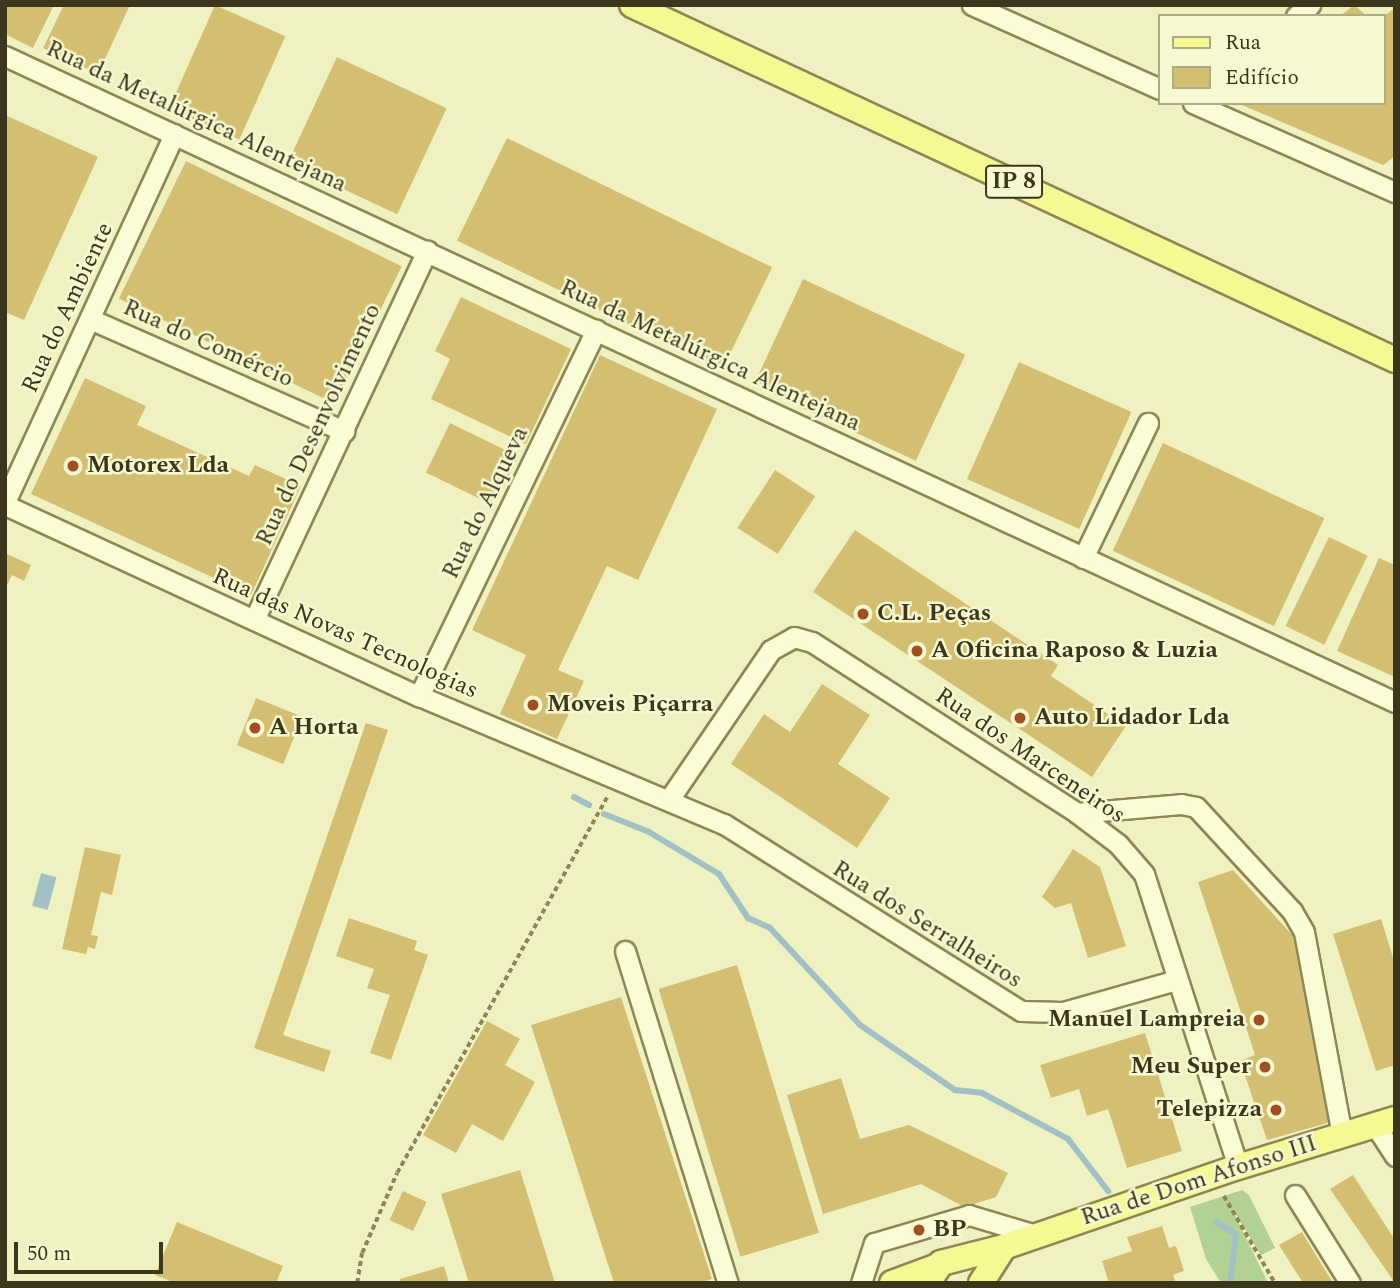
<!DOCTYPE html>
<meta charset="utf-8">
<style>
body{margin:0}
#map{position:relative;width:1400px;height:1288px;overflow:hidden;background:#eff2c0;font-family:Spectral,serif}
div>[style]{position:absolute}
.green>*{inset:0;background:#b3d193}
.water>*{inset:0;background:#a3c1c4;transform-origin:0 0}
.stream>*{height:6px;margin:-3px;padding:0 3px;transform-origin:3px;border-radius:3px;background:#a3c1c4}
.building>*{inset:0;background:#d4be72;transform-origin:0 0}
.path>*{height:3.5px;margin-top:-1.75px;transform-origin:0;background:repeating-linear-gradient(90deg,#8d8756 0 5px,transparent 0 8.5px)}
.roads{filter:drop-shadow(2px 0 #8d8756) drop-shadow(-2px 0 #8d8756) drop-shadow(0 2px #8d8756) drop-shadow(0 -2px #8d8756)}
.minor>*{height:19px;margin:-9.5px;padding:0 9.5px;transform-origin:9.5px;border-radius:9.5px;background:#f9fcd4}
.major>*{height:24px;margin:-12px;padding:0 12px;transform-origin:12px;border-radius:12px;background:#f4f994}
.dots>*{width:19px;height:19px;translate:-50% -50%;box-sizing:border-box;border:4px solid #f6f9d0;border-radius:50%}
span{translate:-50% -50%;white-space:nowrap;text-align:center;line-height:1.15;-webkit-text-stroke:5px #f6f9d0;paint-order:stroke}
.shield-label span{padding:2px 5px;background:#f6f9d0;border:2px solid;border-radius:5px;-webkit-text-stroke-width:0}
.shield-label{font-size:23px;color:#3b361c;font-weight:700}
.street-label{font-size:24px;color:#3b361c}
.poi-label{font-size:24px;color:#3b361c;font-weight:700}
.left{translate:0 -50%;text-align:left}
.right{translate:-100% -50%;text-align:right}
.frame{position:absolute;inset:0;border:7px solid #3b361c;pointer-events:none}
.legend{position:absolute;left:1158px;top:14px;width:228px;height:91px;box-sizing:border-box;background:#f6f9d0;border:2px solid #abab88;margin:0;padding:9px 12px;list-style:none;font-size:21px;color:#3b361c}
.legend li{display:flex;align-items:center;gap:14px;height:35px}
.legend b{width:35px;border:2px solid #abab88}
.scale{position:absolute;left:14px;top:1242px;width:149px;height:32px;box-sizing:border-box;border:4px solid #3b361c;border-top:0;padding-left:9px;font-size:21px;line-height:24px;white-space:nowrap;color:#3b361c;-webkit-text-stroke:5px #f6f9d0;paint-order:stroke}
</style>
<div id="map">
<div class="green">
<i style="clip-path:polygon(1242px 1190px,1249px 1195px,1275px 1248px,1261px 1255px,1231px 1207px,1268px 1283px,1221px 1283px,1206px 1259px,1190px 1207px)"></i>
</div>
<div class="water">
<i style="left:41px;top:873px;width:16px;height:34px;rotate:15deg"></i>
</div>
<div class="stream">
<i style="left:574px;top:797px;width:17px;rotate:28deg"></i>
<i style="left:604px;top:814px;width:48px;rotate:21.8deg"></i>
<i style="left:649px;top:832px;width:82px;rotate:31deg"></i>
<i style="left:719px;top:874px;width:53px;rotate:56.6deg"></i>
<i style="left:748px;top:918px;width:24px;rotate:24deg"></i>
<i style="left:770px;top:928px;width:132px;rotate:47.1deg"></i>
<i style="left:860px;top:1025px;width:115px;rotate:34.4deg"></i>
<i style="left:955px;top:1090px;width:27px;rotate:6deg"></i>
<i style="left:982px;top:1093px;width:98px;rotate:28.1deg"></i>
<i style="left:1068px;top:1139px;width:66px;rotate:52.4deg"></i>
<i style="left:1217px;top:1222px;width:23px;rotate:34deg"></i>
<i style="left:1236px;top:1235px;width:48px;rotate:97.1deg"></i>
</div>
<div class="building">
<i style="clip-path:polygon(5px 5px,54px 5px,33px 48px,5px 34px)"></i>
<i style="clip-path:polygon(64px 5px,130px 5px,98px 74px,43px 48px)"></i>
<i style="left:215px;top:5px;width:77px;height:113px;rotate:24deg"></i>
<i style="clip-path:polygon(1354px 5px,1367px 16px,1340px 16px)"></i>
<i style="clip-path:polygon(1395px 8px,1395px 156px,1383px 165px,1237px 103px,1384px 103px,1384px 16px)"></i>
<i style="left:337px;top:57px;width:121px;height:117px;rotate:25deg"></i>
<i style="clip-path:polygon(5px 115px,98px 157px,24px 320px,5px 312px)"></i>
<i style="left:507px;top:138px;width:295px;height:114px;rotate:26deg"></i>
<i style="left:186px;top:161px;width:240px;height:153px;rotate:26deg"></i>
<i style="left:803px;top:279px;width:179px;height:117px;rotate:25deg"></i>
<i style="clip-path:polygon(461px 297px,571px 349px,526px 444px,431px 399px,450px 359px,435px 351px)"></i>
<i style="clip-path:polygon(600px 355px,717px 409px,638px 580px,607px 566px,558px 670px,584px 681px,557px 739px,500px 714px,526px 655px,472px 630px)"></i>
<i style="left:1019px;top:362px;width:123px;height:128px;rotate:24deg"></i>
<i style="clip-path:polygon(85px 378px,146px 406px,137px 425px,249px 476px,255px 465px,301px 486px,251px 595px,31px 494px)"></i>
<i style="left:450px;top:423px;width:76px;height:55px;rotate:26deg"></i>
<i style="left:1163px;top:443px;width:178px;height:119px;rotate:25deg"></i>
<i style="left:775px;top:470px;width:48px;height:69px;rotate:33deg"></i>
<i style="clip-path:polygon(855px 530px,1058px 665px,1051px 676px,1126px 726px,1092px 777px,813px 592px)"></i>
<i style="left:1329px;top:537px;width:43px;height:99px;rotate:26deg"></i>
<i style="clip-path:polygon(5px 553px,31px 565px,24px 581px,12px 575px,5px 589px)"></i>
<i style="clip-path:polygon(1379px 558px,1395px 565px,1395px 677px,1337px 651px)"></i>
<i style="clip-path:polygon(822px 684px,870px 715px,838px 764px,890px 798px,857px 848px,731px 764px,764px 714px,790px 732px)"></i>
<i style="left:256px;top:698px;width:50px;height:51px;rotate:22deg"></i>
<i style="clip-path:polygon(366px 723px,388px 730px,283px 1035px,331px 1051px,324px 1072px,254px 1048px)"></i>
<i style="clip-path:polygon(85px 847px,121px 855px,112px 895px,101px 892px,91px 935px,98px 936px,95px 949px,88px 947px,86px 954px,62px 949px)"></i>
<i style="clip-path:polygon(1073px 849px,1100px 867px,1126px 946px,1088px 958px,1071px 903px,1055px 908px,1042px 897px)"></i>
<i style="clip-path:polygon(1233px 870px,1294px 937px,1331px 1122px,1267px 1140px,1240px 1061px,1255px 1055px,1198px 882px)"></i>
<i style="clip-path:polygon(349px 918px,417px 941px,414px 950px,428px 955px,391px 1060px,370px 1053px,390px 995px,367px 988px,374px 969px,336px 956px)"></i>
<i style="clip-path:polygon(1381px 919px,1395px 964px,1395px 1065px,1376px 1071px,1333px 934px)"></i>
<i style="left:737px;top:965px;width:280px;height:82px;rotate:73deg"></i>
<i style="clip-path:polygon(621px 997px,712px 1279px,700px 1283px,614px 1283px,531px 1025px)"></i>
<i style="clip-path:polygon(487px 1021px,520px 1039px,505px 1065px,535px 1082px,503px 1141px,472px 1124px,456px 1153px,423px 1135px)"></i>
<i style="clip-path:polygon(1145px 1033px,1182px 1151px,1127px 1168px,1108px 1109px,1087px 1116px,1079px 1089px,1051px 1098px,1040px 1065px)"></i>
<i style="clip-path:polygon(841px 1078px,860px 1139px,909px 1125px,1008px 1173px,996px 1197px,964px 1207px,921px 1184px,823px 1214px,787px 1095px)"></i>
<i style="clip-path:polygon(520px 1170px,555px 1283px,469px 1283px,441px 1194px)"></i>
<i style="clip-path:polygon(1353px 1175px,1395px 1240px,1395px 1283px,1330px 1189px)"></i>
<i style="left:403px;top:1191px;width:26px;height:32px;rotate:25deg"></i>
<i style="clip-path:polygon(177px 1222px,283px 1266px,276px 1283px,175px 1283px,155px 1275px)"></i>
<i style="clip-path:polygon(1162px 1226px,1169px 1248px,1176px 1246px,1184px 1271px,1173px 1275px,1176px 1283px,1109px 1283px,1102px 1261px,1132px 1251px,1127px 1237px)"></i>
<i style="clip-path:polygon(1302px 1232px,1314px 1252px,1333px 1283px,1303px 1283px,1279px 1245px)"></i>
<i style="clip-path:polygon(444px 1266px,449px 1283px,401px 1283px,400px 1279px)"></i>
</div>
<div class="path">
<i style="left:1224px;top:1196px;width:101px;rotate:59.6deg"></i>
<i style="left:357px;top:1283px;width:30px;rotate:-81deg"></i>
<i style="left:362px;top:1253px;width:87px;rotate:-66.4deg"></i>
<i style="left:397px;top:1173px;width:433px;rotate:-60.8deg"></i>
</div>
<div class="roads">
<div class="minor">
<i style="left:972px;top:5px;width:206px;rotate:24.1deg"></i>
<i style="left:1296px;top:16px;width:18px;rotate:-38deg"></i>
<i style="left:5px;top:56px;width:1533px;rotate:24.93deg"></i>
<i style="left:1193px;top:103px;width:221px;rotate:23.8deg"></i>
<i style="left:90px;top:319px;width:278px;rotate:23.8deg"></i>
<i style="left:5px;top:502px;width:405px;rotate:-65.3deg"></i>
<i style="left:5px;top:505px;width:456px;rotate:24.8deg"></i>
<i style="left:419px;top:696px;width:331px;rotate:22.8deg"></i>
<i style="left:724px;top:824px;width:351px;rotate:32.2deg"></i>
<i style="left:1021px;top:1011px;width:42px;rotate:1.4deg"></i>
<i style="left:1063px;top:1012px;width:117px;rotate:-15.8deg"></i>
<i style="left:1083px;top:558px;width:150px;rotate:-64.3deg"></i>
<i style="left:254px;top:620px;width:408px;rotate:-64.9deg"></i>
<i style="left:419px;top:696px;width:407px;rotate:-64.2deg"></i>
<i style="left:670px;top:798px;width:179px;rotate:-55.7deg"></i>
<i style="left:771px;top:650px;width:26px;rotate:-29deg"></i>
<i style="left:794px;top:637px;width:19px;rotate:16deg"></i>
<i style="left:812px;top:642px;width:315px;rotate:32.8deg"></i>
<i style="left:1077px;top:813px;width:51px;rotate:37.1deg"></i>
<i style="left:1118px;top:844px;width:40px;rotate:49deg"></i>
<i style="left:1144px;top:874px;width:308px;rotate:72.2deg"></i>
<i style="left:1077px;top:813px;width:104px;rotate:-4.9deg"></i>
<i style="left:1181px;top:804px;width:15px;rotate:11deg"></i>
<i style="left:1196px;top:807px;width:142px;rotate:47.3deg"></i>
<i style="left:1292px;top:911px;width:24px;rotate:60deg"></i>
<i style="left:1304px;top:932px;width:207px;rotate:79.4deg"></i>
<i style="left:625px;top:951px;width:348px;rotate:72.8deg"></i>
<i style="left:1375px;top:1125px;width:37px;rotate:57deg"></i>
<i style="left:1295px;top:1195px;width:104px;rotate:58deg"></i>
<i style="left:861px;top:1283px;width:42px;rotate:-72deg"></i>
<i style="left:874px;top:1243px;width:99px;rotate:-16.4deg"></i>
<i style="left:969px;top:1215px;width:70px;rotate:16.6deg"></i>
</div>
<div class="major">
<i style="left:632px;top:5px;width:842px;rotate:24.95deg"></i>
<i style="left:892px;top:1283px;width:46px;rotate:-20.4deg"></i>
<i style="left:928px;top:1283px;width:24px;rotate:-57deg"></i>
<i style="left:941px;top:1263px;width:65px;rotate:-14.3deg"></i>
<i style="left:1004px;top:1247px;width:247px;rotate:-18.9deg"></i>
<i style="left:1238px;top:1167px;width:164px;rotate:-17deg"></i>
<i style="left:981px;top:1283px;width:43px;rotate:-57.4deg"></i>
</div>
</div>
<div class="dots">
<i style="left:73px;top:466px;background:#a14e20"></i>
<i style="left:863px;top:614px;background:#a14e20"></i>
<i style="left:917px;top:651px;background:#a14e20"></i>
<i style="left:533px;top:705px;background:#a14e20"></i>
<i style="left:1020px;top:718px;background:#a14e20"></i>
<i style="left:255px;top:728px;background:#a14e20"></i>
<i style="left:1259px;top:1020px;background:#a14e20"></i>
<i style="left:1265px;top:1067px;background:#a14e20"></i>
<i style="left:1276px;top:1110px;background:#a14e20"></i>
<i style="left:919px;top:1230px;background:#a14e20"></i>
</div>
<div class="shield-label">
<span style="left:1014px;top:182px">IP 8</span>
</div>
<div class="street-label">
<span style="left:196px;top:117px;rotate:25deg">Rua da Metalúrgica Alentejana</span>
<span style="left:68px;top:308px;rotate:-65deg">Rua do Ambiente</span>
<span style="left:208px;top:344px;rotate:24deg">Rua do Comércio</span>
<span style="left:710px;top:356px;rotate:25deg">Rua da Metalúrgica Alentejana</span>
<span style="left:319px;top:425px;rotate:-65deg">Rua do Desenvolvimento</span>
<span style="left:486px;top:503px;rotate:-64deg">Rua do Alqueva</span>
<span style="left:345px;top:634px;rotate:24deg">Rua das Novas Tecnologias</span>
<span style="left:1030px;top:756px;rotate:34deg">Rua dos Marceneiros</span>
<span style="left:927px;top:925px;rotate:32deg">Rua dos Serralheiros</span>
<span style="left:1199px;top:1181px;rotate:-18deg">Rua de Dom Afonso III</span>
</div>
<div class="poi-label">
<span class="left" style="left:87px;top:466px">Motorex Lda</span>
<span class="left" style="left:877px;top:614px">C.L. Peças</span>
<span class="left" style="left:931px;top:651px">A Oficina Raposo &amp; Luzia</span>
<span class="left" style="left:547px;top:705px">Moveis Piçarra</span>
<span class="left" style="left:1034px;top:718px">Auto Lidador Lda</span>
<span class="left" style="left:269px;top:728px">A Horta</span>
<span class="right" style="left:1245px;top:1020px">Manuel Lampreia</span>
<span class="right" style="left:1251px;top:1067px">Meu Super</span>
<span class="right" style="left:1262px;top:1110px">Telepizza</span>
<span class="left" style="left:933px;top:1230px">BP</span>
</div>
<div class="frame"></div>
<ul class="legend">
<li><b style="height:9px;background:#f4f994"></b>Rua</li>
<li><b style="height:19px;background:#d4be72"></b>Edifício</li>
</ul>
<div class="scale">50 m</div>
</div>
